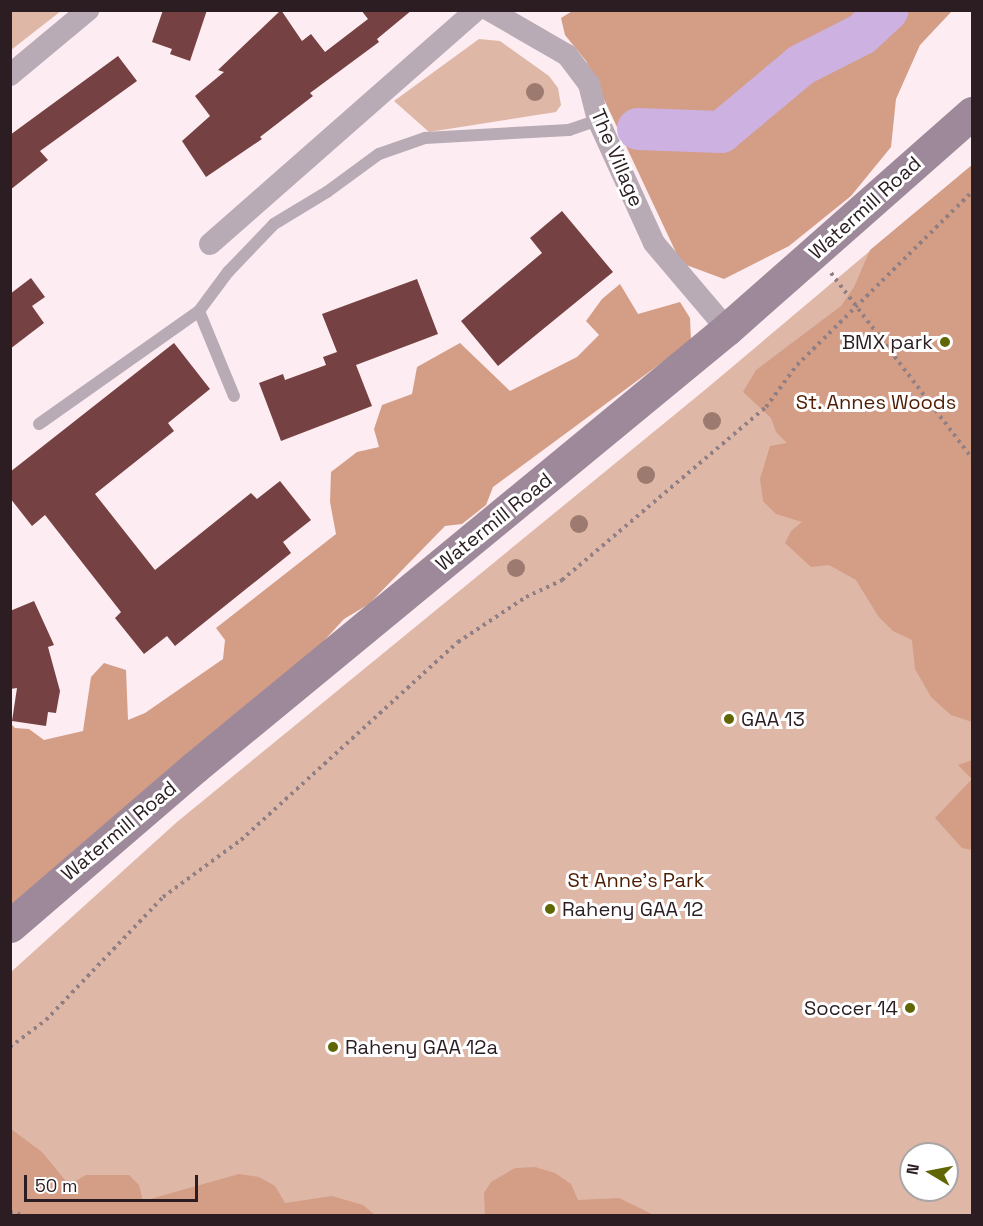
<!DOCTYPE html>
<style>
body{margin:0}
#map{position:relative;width:983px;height:1226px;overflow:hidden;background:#fdecf1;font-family:"Space Grotesk",sans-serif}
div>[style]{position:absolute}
.green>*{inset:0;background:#deb7a6}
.forest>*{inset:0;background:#d49d86}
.river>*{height:42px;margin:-21px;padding:0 21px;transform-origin:21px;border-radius:21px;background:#ccb1e1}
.building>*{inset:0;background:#764142}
.path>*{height:4px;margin-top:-2px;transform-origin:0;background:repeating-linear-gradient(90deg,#908085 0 3px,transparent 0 7.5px)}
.service>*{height:12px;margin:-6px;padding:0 6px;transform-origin:6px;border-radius:6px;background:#b9abb6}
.minor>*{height:22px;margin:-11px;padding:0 11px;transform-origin:11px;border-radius:11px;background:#b9abb6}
.secondary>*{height:33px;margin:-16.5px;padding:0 16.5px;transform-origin:16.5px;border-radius:16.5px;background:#9d8999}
.trees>*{width:18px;height:18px;margin:-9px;border-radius:50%;background:#9d7a6f}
.dots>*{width:16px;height:16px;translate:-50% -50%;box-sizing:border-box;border:3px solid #fff;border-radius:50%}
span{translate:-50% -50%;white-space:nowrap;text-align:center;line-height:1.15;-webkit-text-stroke:6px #fff;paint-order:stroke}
.street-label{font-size:20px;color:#2b1d22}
.poi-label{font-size:20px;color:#2b1d22}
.right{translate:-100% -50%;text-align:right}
.left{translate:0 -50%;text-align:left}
.park-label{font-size:20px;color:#4e1d04}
.frame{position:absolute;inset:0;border:12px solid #2b1d22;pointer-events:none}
.north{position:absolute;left:899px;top:1142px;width:60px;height:60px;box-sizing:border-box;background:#fff;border:2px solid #aaa5a7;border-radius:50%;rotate:280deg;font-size:16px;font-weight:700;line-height:24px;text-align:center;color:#2b1d22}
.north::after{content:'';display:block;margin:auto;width:21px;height:27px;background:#616604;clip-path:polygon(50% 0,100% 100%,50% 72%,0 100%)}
.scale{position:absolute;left:24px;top:1175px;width:174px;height:27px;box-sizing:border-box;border:3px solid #2b1d22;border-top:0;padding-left:8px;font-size:18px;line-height:21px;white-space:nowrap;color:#2b1d22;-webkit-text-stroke:4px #fff;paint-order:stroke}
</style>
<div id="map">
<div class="green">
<i style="clip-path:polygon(11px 10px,61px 10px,61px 11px,11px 50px)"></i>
<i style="clip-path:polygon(479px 39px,500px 41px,549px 76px,558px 88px,561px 105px,556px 112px,429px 132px,394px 101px)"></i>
<i style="clip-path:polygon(evenodd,972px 165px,972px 1215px,11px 1216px,11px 972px,177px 822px,706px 389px,972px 165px,911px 1154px,947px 1154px,947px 1190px,911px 1190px,911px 1154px)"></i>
</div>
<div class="forest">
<i style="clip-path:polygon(574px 10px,952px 11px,920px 45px,896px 99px,891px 147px,851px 196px,789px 246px,724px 279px,681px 263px,586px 61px,565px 35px,561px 18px)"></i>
<i style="clip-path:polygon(972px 165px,972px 722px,951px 715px,931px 697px,915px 669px,912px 640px,893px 631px,878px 616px,856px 580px,829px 565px,811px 567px,785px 543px,791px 531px,802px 522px,776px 514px,763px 501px,760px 479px,770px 446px,787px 443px,776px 432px,771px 418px,743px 392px,756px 370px,841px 306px,854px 287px,870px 250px)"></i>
<i style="clip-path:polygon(620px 284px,638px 314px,680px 302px,690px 318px,691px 341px,493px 487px,486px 505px,462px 524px,445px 526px,369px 604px,344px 619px,320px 645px,11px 905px,11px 724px,15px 728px,29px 729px,44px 740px,83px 731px,91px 677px,104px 663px,126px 670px,128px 720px,145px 713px,223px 659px,225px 640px,216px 628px,336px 534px,330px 502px,331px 472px,357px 452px,379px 447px,374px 429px,382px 405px,412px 394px,417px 367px,460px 343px,510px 391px,577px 357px,599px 335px,586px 321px,602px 299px)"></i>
<i style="clip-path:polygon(972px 760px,972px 850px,962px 848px,935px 818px,972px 779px,958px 765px)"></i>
<i style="clip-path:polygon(11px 1129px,42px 1152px,69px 1185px,86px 1175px,129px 1175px,139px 1185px,143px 1201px,239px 1174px,259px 1177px,275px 1186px,285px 1203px,332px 1196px,363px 1205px,375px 1215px,11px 1215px)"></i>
<i style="clip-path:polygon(535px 1167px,555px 1173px,571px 1184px,578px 1200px,619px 1198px,654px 1215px,485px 1215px,484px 1193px,491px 1182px,515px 1168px)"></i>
</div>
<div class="river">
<i style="left:638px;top:129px;width:83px;rotate:2.1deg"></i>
<i style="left:721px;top:132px;width:104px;rotate:-39.9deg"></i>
<i style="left:801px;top:65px;width:68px;rotate:-26.9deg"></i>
<i style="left:862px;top:34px;width:35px;rotate:-43deg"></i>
</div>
<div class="building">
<i style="clip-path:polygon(163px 10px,207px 10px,190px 61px,170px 54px,172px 49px,152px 42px)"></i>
<i style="clip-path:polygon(281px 10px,302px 41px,311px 34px,325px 52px,368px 19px,361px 10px,412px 10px,377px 39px,379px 42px,310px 93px,313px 96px,260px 137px,262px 139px,206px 177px,182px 141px,210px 116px,195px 96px,224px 72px,218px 70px)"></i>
<i style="clip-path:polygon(118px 56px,137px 81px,40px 151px,48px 160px,10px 190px,10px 135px)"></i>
<i style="clip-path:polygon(562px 211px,613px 272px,498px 366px,461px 321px,542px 253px,530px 238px)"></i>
<i style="clip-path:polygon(31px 278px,45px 297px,32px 306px,44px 323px,10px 349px,10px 294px)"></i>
<i style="clip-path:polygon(417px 279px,438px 334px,356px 365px,372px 406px,281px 441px,259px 383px,283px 374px,285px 380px,326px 365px,323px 357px,337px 352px,322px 314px)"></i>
<i style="clip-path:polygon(174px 343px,210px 389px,168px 423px,174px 431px,95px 494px,155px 570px,251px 493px,257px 499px,280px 481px,311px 520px,283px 542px,291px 553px,175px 646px,167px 636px,144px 654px,115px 618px,121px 612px,45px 515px,32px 526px,10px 498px,10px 472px)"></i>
<i style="clip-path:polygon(34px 601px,54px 645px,48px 647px,60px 691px,56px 713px,48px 712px,46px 726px,12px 721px,17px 688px,10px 689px,10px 611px)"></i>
</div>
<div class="path">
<i style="left:831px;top:273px;width:233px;rotate:52.7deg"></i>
<i style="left:10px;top:1047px;width:45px;rotate:-36.9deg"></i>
<i style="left:46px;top:1020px;width:170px;rotate:-46.4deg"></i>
<i style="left:163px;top:897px;width:97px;rotate:-36.2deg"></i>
<i style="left:241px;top:840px;width:294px;rotate:-42.4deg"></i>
<i style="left:458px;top:642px;width:82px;rotate:-33.5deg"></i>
<i style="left:526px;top:597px;width:40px;rotate:-25deg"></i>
<i style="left:562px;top:580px;width:267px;rotate:-40.3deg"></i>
<i style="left:766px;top:407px;width:52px;rotate:-53.6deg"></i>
<i style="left:797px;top:365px;width:246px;rotate:-44.7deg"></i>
<i style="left:10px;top:1212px;width:17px;rotate:13deg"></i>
</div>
<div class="service">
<i style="left:234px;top:396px;width:92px;rotate:-112.4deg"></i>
<i style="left:199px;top:311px;width:49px;rotate:-53.4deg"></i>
<i style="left:228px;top:272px;width:66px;rotate:-46.2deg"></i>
<i style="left:274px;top:224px;width:62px;rotate:-31.1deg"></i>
<i style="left:327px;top:192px;width:64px;rotate:-36.2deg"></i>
<i style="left:379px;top:154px;width:49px;rotate:-19.2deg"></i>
<i style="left:425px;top:138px;width:144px;rotate:-3.2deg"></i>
<i style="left:569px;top:130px;width:31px;rotate:-19deg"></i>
<i style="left:39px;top:424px;width:196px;rotate:-35.2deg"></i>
</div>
<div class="minor">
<i style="left:489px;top:10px;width:90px;rotate:30deg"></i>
<i style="left:567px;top:55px;width:36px;rotate:53deg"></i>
<i style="left:589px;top:84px;width:37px;rotate:76deg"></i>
<i style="left:598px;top:120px;width:135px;rotate:65.5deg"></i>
<i style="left:654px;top:243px;width:113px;rotate:49.7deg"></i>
<i style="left:10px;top:75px;width:102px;rotate:-39.8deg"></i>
<i style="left:210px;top:244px;width:354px;rotate:-41.3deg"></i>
</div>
<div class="secondary">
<i style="left:10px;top:926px;width:244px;rotate:-40.7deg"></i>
<i style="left:195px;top:767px;width:689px;rotate:-39.46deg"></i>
<i style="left:727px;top:329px;width:327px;rotate:-41.4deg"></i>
</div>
<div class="trees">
<i style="left:535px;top:92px"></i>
<i style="left:712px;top:421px"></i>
<i style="left:646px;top:475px"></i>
<i style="left:579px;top:524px"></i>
<i style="left:516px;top:568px"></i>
</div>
<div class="dots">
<i style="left:945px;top:342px;background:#616604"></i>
<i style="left:729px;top:719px;background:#616604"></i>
<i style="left:550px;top:909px;background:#616604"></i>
<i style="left:910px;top:1008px;background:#616604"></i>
<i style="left:333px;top:1047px;background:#616604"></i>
</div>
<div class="street-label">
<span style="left:617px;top:158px;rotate:67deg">The Village</span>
<span style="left:865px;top:208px;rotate:-42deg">Watermill Road</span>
<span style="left:494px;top:522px;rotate:-39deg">Watermill Road</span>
<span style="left:119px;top:831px;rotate:-40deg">Watermill Road</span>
</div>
<div class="poi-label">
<span class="right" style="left:933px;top:342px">BMX park</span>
<span class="left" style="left:741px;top:719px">GAA 13</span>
<span class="left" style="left:562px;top:909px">Raheny GAA 12</span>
<span class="right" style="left:898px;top:1008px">Soccer 14</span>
<span class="left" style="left:345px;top:1047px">Raheny GAA 12a</span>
</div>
<div class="park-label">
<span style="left:876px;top:402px">St. Annes Woods</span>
<span style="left:636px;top:880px">St Anne's Park</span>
</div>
<div class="frame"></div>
<div class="north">N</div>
<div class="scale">50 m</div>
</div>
